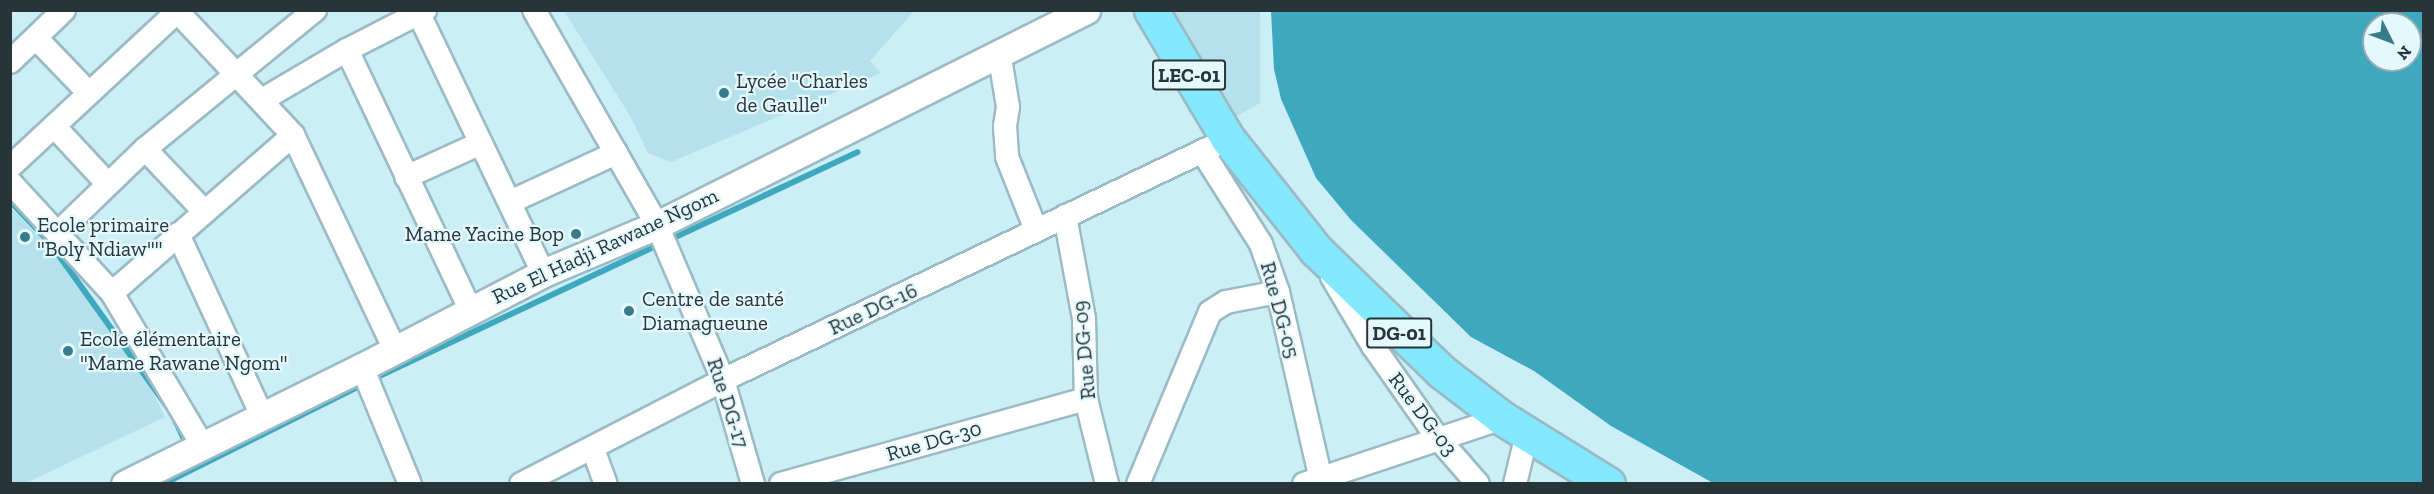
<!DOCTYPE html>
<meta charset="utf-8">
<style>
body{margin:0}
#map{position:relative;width:2434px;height:494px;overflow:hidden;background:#cbeef7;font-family:"Zilla Slab",serif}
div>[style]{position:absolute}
.built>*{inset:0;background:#b5e1ec}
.water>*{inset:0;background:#3ea8bf}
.stream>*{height:6px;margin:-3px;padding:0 3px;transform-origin:3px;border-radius:3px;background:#3ea8bf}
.roads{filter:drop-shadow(2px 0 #9abbc4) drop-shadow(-2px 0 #9abbc4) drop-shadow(0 2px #9abbc4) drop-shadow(0 -2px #9abbc4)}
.minor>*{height:22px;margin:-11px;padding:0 11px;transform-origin:11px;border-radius:11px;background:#fff}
.tertiary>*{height:27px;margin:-13.5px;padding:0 13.5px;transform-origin:13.5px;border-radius:13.5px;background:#fff}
.trunk>*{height:33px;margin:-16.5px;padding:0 16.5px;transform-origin:16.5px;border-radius:16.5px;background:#84e8fe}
.dots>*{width:16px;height:16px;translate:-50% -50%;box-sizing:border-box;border:3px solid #e4f9fe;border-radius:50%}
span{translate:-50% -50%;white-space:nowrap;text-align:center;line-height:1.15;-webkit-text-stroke:4.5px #e4f9fe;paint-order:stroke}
.shield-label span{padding:2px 4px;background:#e4f9fe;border:2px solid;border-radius:4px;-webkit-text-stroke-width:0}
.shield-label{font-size:20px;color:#273539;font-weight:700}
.poi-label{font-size:21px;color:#273539}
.left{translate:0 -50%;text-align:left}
.right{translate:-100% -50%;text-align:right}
.street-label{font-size:21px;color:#273539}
.frame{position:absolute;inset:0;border:12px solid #273539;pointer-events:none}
.north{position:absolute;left:2362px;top:12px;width:60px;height:60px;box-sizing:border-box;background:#e4f9fe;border:2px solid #98abaf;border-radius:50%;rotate:132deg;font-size:16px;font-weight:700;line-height:24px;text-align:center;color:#273539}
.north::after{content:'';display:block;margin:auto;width:21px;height:27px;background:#387b8b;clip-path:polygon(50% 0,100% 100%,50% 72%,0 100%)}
</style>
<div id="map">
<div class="built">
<i style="clip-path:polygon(564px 11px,914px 11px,870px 61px,881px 73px,671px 162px,648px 153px,629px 114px)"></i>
<i style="clip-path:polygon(1156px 11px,1260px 11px,1260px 103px,1228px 121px)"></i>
<i style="clip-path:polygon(11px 208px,68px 266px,153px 393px,165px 417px,26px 483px,11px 483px)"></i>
</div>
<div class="water">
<i style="clip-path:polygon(evenodd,1271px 11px,2423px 11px,2423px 483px,1713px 483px,1611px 426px,1534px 371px,1471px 337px,1351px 220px,1316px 178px,1281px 99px,1274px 69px,1271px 11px,2374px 24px,2410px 24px,2410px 60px,2374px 60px,2374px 24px)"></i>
</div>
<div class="stream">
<i style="left:10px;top:201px;width:58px;rotate:46.4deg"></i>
<i style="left:50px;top:243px;width:203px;rotate:54.4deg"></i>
<i style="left:669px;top:240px;width:208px;rotate:-25deg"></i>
<i style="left:373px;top:379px;width:317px;rotate:-25.2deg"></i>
<i style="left:176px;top:422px;width:26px;rotate:65deg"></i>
<i style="left:163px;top:484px;width:225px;rotate:-26.5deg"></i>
</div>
<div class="roads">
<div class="minor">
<i style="left:176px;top:10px;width:171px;rotate:46.9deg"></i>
<i style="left:293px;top:135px;width:238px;rotate:64.6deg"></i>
<i style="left:534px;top:10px;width:248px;rotate:60.2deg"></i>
<i style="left:657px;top:225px;width:168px;rotate:66.9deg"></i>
<i style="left:723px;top:380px;width:108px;rotate:73.9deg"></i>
<i style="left:419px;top:14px;width:287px;rotate:64.4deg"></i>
<i style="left:36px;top:38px;width:76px;rotate:46.1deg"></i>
<i style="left:347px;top:50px;width:287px;rotate:64.6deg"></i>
<i style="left:999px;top:52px;width:56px;rotate:80.7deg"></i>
<i style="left:1008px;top:107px;width:19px;rotate:99deg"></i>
<i style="left:1005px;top:126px;width:31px;rotate:86deg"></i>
<i style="left:1007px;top:157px;width:79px;rotate:68.3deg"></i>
<i style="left:10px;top:62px;width:75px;rotate:-43.9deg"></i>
<i style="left:262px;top:100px;width:99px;rotate:-30.5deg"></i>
<i style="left:347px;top:50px;width:88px;rotate:-27.1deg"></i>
<i style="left:54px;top:126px;width:78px;rotate:47.1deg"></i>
<i style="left:145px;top:149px;width:84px;rotate:46.4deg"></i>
<i style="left:1202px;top:151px;width:110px;rotate:57.6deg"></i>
<i style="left:1261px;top:244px;width:51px;rotate:70.5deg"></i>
<i style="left:1278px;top:292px;width:197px;rotate:77.1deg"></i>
<i style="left:10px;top:167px;width:228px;rotate:-42.9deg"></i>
<i style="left:406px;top:177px;width:82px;rotate:-24.4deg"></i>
<i style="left:10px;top:182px;width:151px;rotate:47.4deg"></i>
<i style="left:112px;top:293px;width:178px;rotate:59.3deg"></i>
<i style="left:510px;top:202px;width:117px;rotate:-24.8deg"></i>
<i style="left:1065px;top:216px;width:105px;rotate:79.5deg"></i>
<i style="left:1084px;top:319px;width:80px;rotate:88.6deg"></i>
<i style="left:1086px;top:399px;width:88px;rotate:76.1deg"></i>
<i style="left:59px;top:232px;width:120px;rotate:-44deg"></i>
<i style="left:145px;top:149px;width:220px;rotate:-39.3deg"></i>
<i style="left:178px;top:234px;width:200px;rotate:65.2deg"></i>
<i style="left:1332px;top:277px;width:80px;rotate:59.3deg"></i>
<i style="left:1373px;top:346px;width:111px;rotate:54.9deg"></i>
<i style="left:1437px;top:437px;width:62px;rotate:48.9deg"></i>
<i style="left:112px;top:293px;width:240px;rotate:-41.1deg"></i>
<i style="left:362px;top:367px;width:126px;rotate:67.7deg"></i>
<i style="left:593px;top:449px;width:37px;rotate:70deg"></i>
<i style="left:521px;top:484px;width:227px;rotate:-27.2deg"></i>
<i style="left:723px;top:380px;width:560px;rotate:-25.51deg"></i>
<i style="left:781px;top:484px;width:317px;rotate:-15.6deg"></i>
<i style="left:1138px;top:484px;width:186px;rotate:-67.3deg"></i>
<i style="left:1210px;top:312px;width:19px;rotate:-32deg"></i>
<i style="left:1226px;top:302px;width:53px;rotate:-10.9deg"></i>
<i style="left:1304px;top:484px;width:209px;rotate:-18.4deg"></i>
<i style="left:1515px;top:484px;width:51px;rotate:-76.5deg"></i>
</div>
<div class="tertiary">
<i style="left:125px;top:484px;width:264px;rotate:-26.3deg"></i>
<i style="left:362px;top:367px;width:204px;rotate:-27.4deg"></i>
<i style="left:543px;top:273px;width:124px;rotate:-22.8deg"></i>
<i style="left:657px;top:225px;width:480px;rotate:-26.6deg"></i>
</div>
<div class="trunk">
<i style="left:1151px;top:10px;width:150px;rotate:59.2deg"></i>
<i style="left:1228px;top:139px;width:142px;rotate:51.6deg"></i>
<i style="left:1316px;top:250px;width:175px;rotate:44.1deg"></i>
<i style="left:1442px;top:372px;width:76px;rotate:37.5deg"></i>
<i style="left:1502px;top:418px;width:125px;rotate:31.9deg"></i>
</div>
</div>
<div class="dots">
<i style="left:724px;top:93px;background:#387b8b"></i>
<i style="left:576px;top:234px;background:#387b8b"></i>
<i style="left:25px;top:237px;background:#387b8b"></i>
<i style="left:629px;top:311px;background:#387b8b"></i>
<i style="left:68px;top:351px;background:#387b8b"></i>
</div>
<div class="shield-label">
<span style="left:1189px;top:75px">LEC-01</span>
<span style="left:1399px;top:333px">DG-01</span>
</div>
<div class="poi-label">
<span class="left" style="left:736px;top:93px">Lycée "Charles<br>de Gaulle"</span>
<span class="left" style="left:37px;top:237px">Ecole primaire<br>"Boly Ndiaw""</span>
<span class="right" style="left:564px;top:234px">Mame Yacine Bop</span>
<span class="left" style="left:642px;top:311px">Centre de santé<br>Diamagueune</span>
<span class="left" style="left:80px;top:351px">Ecole élémentaire<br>"Mame Rawane Ngom"</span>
</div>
<div class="street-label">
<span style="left:605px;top:246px;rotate:-25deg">Rue El Hadji Rawane Ngom</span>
<span style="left:873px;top:309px;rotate:-25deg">Rue DG-16</span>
<span style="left:1280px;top:310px;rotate:75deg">Rue DG-05</span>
<span style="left:1084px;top:350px;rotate:-95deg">Rue DG-09</span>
<span style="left:728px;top:403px;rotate:72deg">Rue DG-17</span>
<span style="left:1423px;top:414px;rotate:53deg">Rue DG-03</span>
<span style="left:934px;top:441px;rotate:-16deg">Rue DG-30</span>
</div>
<div class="frame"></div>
<div class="north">N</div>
</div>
